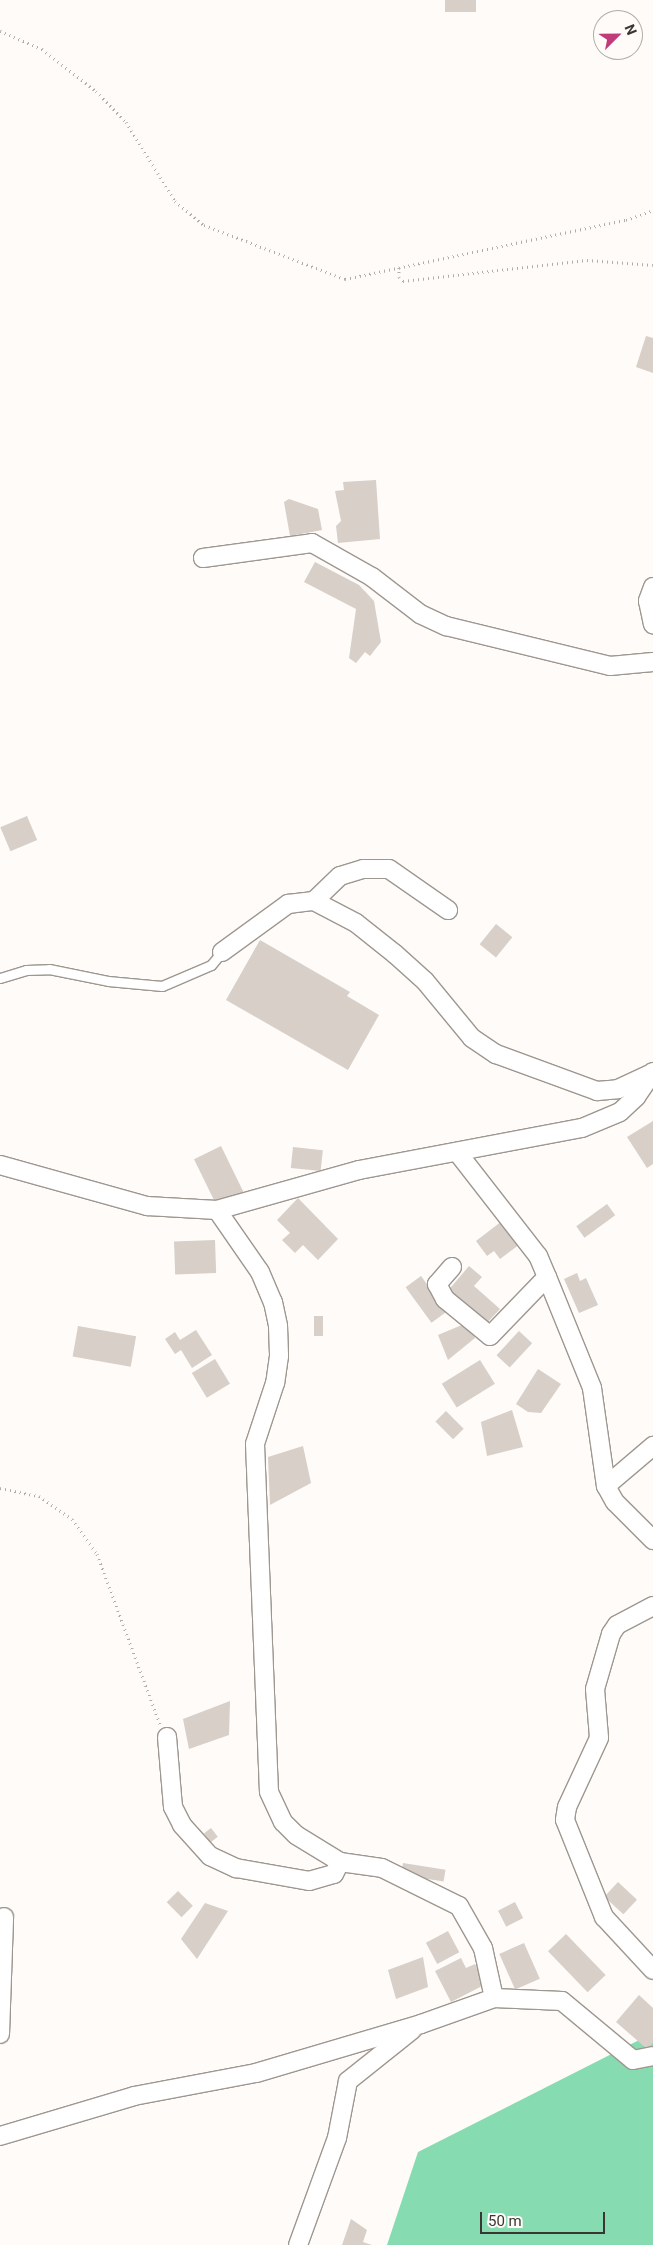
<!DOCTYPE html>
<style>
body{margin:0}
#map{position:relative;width:653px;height:2245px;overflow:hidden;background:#fefbf8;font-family:Roboto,sans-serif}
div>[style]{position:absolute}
.forest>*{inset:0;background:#86dcb0}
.building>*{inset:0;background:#d7cfc8;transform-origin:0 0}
.path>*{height:3px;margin-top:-1.5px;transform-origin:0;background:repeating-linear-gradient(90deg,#b0adaa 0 1px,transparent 0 5px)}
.roads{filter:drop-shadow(1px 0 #9e9790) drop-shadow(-1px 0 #9e9790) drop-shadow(0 1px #9e9790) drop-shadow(0 -1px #9e9790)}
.lane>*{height:9px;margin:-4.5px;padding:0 4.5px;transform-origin:4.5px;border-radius:4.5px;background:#fff}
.street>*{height:18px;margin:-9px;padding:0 9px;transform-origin:9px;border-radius:9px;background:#fff}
span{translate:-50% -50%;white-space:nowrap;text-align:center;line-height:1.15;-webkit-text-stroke:4px #fefbf8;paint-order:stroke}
.north{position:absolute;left:593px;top:10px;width:50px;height:50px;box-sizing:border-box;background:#fefbf8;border:1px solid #afaca9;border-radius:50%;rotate:67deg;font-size:14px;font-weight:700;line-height:20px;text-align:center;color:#393633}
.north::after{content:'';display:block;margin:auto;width:18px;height:22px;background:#c13a7a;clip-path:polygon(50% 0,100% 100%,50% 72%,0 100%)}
.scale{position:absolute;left:480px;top:2212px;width:125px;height:22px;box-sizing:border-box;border:2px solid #393633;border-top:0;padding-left:6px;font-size:15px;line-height:18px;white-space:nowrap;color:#393633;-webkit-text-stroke:4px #fefbf8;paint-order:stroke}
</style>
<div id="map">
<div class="forest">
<i style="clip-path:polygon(653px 2033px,653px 2245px,387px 2245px,418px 2152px)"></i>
</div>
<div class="building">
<i style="left:445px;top:0;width:31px;height:12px"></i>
<i style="clip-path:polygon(646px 336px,653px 338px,653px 373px,636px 367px)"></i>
<i style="clip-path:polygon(376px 480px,380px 539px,338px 543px,336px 526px,341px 521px,335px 491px,344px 490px,343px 482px)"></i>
<i style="clip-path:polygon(289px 499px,318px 509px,322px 530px,290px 536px,284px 502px)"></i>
<i style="clip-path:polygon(315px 562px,359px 585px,374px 601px,381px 642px,370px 656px,365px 652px,356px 663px,349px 658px,356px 609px,304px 582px)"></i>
<i style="left:27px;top:816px;width:26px;height:29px;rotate:67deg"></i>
<i style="left:496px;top:924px;width:21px;height:26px;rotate:39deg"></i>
<i style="clip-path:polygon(260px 940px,350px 992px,347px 996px,379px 1015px,348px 1070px,226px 1000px)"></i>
<i style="clip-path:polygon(653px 1121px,653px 1164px,647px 1168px,627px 1137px)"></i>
<i style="left:221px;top:1146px;width:51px;height:30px;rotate:64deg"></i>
<i style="left:293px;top:1147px;width:30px;height:21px;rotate:6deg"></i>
<i style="clip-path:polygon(298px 1198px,338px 1239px,318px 1260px,303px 1245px,295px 1253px,282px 1240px,290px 1233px,277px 1220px)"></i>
<i style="left:607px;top:1204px;width:14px;height:38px;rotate:54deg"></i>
<i style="clip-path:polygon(502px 1221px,520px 1244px,500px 1259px,494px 1251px,487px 1256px,476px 1241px)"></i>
<i style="left:215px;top:1240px;width:33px;height:41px;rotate:88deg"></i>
<i style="clip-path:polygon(469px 1266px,482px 1277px,474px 1286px,500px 1309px,484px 1326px,446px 1293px)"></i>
<i style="clip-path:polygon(577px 1273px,580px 1281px,586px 1278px,598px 1305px,579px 1313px,564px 1279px)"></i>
<i style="left:421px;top:1276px;width:44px;height:19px;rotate:54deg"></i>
<i style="left:314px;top:1316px;width:9px;height:20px"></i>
<i style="clip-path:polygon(469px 1322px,475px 1338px,448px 1360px,438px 1335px)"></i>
<i style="left:78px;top:1326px;width:59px;height:31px;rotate:10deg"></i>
<i style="clip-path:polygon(196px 1330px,212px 1355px,192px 1368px,181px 1350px,175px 1354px,165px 1339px,175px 1332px,180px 1340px)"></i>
<i style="left:519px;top:1331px;width:18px;height:33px;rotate:43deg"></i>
<i style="left:215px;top:1359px;width:29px;height:27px;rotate:59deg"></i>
<i style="left:480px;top:1360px;width:28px;height:45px;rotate:58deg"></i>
<i style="clip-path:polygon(538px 1369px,561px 1384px,541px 1413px,528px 1412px,516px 1404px)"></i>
<i style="clip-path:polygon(512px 1410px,523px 1447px,487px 1456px,481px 1422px)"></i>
<i style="left:446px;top:1411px;width:25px;height:15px;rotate:45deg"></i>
<i style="clip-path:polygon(303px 1446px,311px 1483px,270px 1505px,268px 1457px)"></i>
<i style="clip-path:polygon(230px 1701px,229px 1735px,189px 1749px,183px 1719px)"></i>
<i style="left:211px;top:1828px;width:11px;height:9px;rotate:52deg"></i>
<i style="left:403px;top:1863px;width:43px;height:12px;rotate:9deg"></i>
<i style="left:618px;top:1882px;width:26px;height:20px;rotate:43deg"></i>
<i style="left:178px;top:1891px;width:21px;height:16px;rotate:45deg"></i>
<i style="left:515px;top:1902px;width:18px;height:19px;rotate:63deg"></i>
<i style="clip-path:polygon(205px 1903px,228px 1911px,197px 1959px,181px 1939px)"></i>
<i style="left:448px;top:1931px;width:24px;height:25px;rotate:62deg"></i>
<i style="left:566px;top:1934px;width:57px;height:25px;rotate:46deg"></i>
<i style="left:524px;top:1943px;width:39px;height:27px;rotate:66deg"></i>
<i style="clip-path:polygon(423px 1957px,428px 1987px,396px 1999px,388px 1970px)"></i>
<i style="clip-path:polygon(461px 1958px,466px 1968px,475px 1964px,486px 1984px,451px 2002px,435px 1971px)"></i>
<i style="clip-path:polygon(639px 1995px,653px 2008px,653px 2043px,647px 2049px,616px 2022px)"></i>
<i style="clip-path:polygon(351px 2219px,367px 2230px,363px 2242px,372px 2245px,342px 2245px)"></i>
</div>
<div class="path">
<i style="left:0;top:31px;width:46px;rotate:23.2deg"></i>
<i style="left:42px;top:49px;width:68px;rotate:37.9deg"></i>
<i style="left:96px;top:91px;width:43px;rotate:45.9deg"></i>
<i style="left:126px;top:122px;width:93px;rotate:58.2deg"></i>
<i style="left:175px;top:201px;width:38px;rotate:40deg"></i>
<i style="left:204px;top:225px;width:151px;rotate:21deg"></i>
<i style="left:345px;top:279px;width:287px;rotate:-11.9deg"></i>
<i style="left:626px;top:220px;width:29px;rotate:-20deg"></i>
<i style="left:399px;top:267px;width:10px;rotate:90deg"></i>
<i style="left:399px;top:277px;width:6px;rotate:45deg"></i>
<i style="left:403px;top:281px;width:185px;rotate:-6.5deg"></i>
<i style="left:587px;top:260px;width:66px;rotate:4.3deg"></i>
<i style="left:0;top:1488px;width:40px;rotate:12deg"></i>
<i style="left:39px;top:1496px;width:40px;rotate:34.9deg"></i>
<i style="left:72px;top:1519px;width:43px;rotate:54.5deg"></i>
<i style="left:97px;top:1554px;width:181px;rotate:69.7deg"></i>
</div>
<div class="roads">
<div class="lane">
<i style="left:0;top:978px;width:27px;rotate:-17deg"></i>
<i style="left:26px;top:970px;width:23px;rotate:-2deg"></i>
<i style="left:49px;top:969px;width:60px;rotate:11.5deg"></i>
<i style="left:108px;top:981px;width:54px;rotate:5.3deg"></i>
<i style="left:162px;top:986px;width:53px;rotate:-23.2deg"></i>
<i style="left:211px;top:965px;width:17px;rotate:-50deg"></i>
</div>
<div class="street">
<i style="left:203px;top:558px;width:110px;rotate:-7.8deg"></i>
<i style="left:312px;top:543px;width:69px;rotate:29.5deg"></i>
<i style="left:372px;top:577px;width:61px;rotate:37.6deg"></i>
<i style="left:420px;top:614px;width:29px;rotate:25deg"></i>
<i style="left:446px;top:626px;width:169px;rotate:13.7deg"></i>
<i style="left:610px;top:666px;width:43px;rotate:-5.3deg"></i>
<i style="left:653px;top:587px;width:15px;rotate:110deg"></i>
<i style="left:648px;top:601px;width:24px;rotate:78deg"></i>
<i style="left:314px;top:901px;width:36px;rotate:-44deg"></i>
<i style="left:340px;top:876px;width:24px;rotate:-17deg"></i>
<i style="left:363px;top:869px;width:26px"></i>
<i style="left:389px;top:869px;width:72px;rotate:34.8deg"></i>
<i style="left:222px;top:952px;width:82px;rotate:-36deg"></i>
<i style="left:288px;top:904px;width:26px;rotate:-7deg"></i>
<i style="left:314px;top:901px;width:47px;rotate:27.6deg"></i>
<i style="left:356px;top:923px;width:50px;rotate:38.5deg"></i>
<i style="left:395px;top:954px;width:40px;rotate:42deg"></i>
<i style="left:425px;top:981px;width:74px;rotate:50.5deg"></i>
<i style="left:472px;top:1038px;width:29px;rotate:34deg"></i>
<i style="left:496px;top:1054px;width:108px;rotate:20.1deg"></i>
<i style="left:597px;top:1091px;width:21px;rotate:-5deg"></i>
<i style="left:618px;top:1089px;width:38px;rotate:-25deg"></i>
<i style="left:0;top:1165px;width:153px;rotate:15.6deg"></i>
<i style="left:147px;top:1206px;width:70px;rotate:3.3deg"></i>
<i style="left:217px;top:1210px;width:148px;rotate:-15.7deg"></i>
<i style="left:359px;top:1170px;width:227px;rotate:-10.7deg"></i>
<i style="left:582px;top:1128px;width:41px;rotate:-22.8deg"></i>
<i style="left:620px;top:1112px;width:22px;rotate:-43deg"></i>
<i style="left:636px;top:1097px;width:30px;rotate:-56deg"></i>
<i style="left:217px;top:1210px;width:75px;rotate:55.3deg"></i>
<i style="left:260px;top:1272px;width:33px;rotate:67deg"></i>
<i style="left:273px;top:1302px;width:25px;rotate:78deg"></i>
<i style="left:278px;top:1326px;width:30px;rotate:88deg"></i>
<i style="left:279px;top:1356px;width:27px;rotate:98deg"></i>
<i style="left:275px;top:1383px;width:64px;rotate:108.2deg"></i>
<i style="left:255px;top:1444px;width:348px;rotate:87.7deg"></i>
<i style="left:269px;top:1792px;width:33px;rotate:65deg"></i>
<i style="left:283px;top:1822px;width:18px;rotate:45deg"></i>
<i style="left:296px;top:1835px;width:52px;rotate:31.5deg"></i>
<i style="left:340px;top:1862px;width:42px;rotate:8.1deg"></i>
<i style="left:382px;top:1868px;width:86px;rotate:26.3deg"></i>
<i style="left:459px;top:1906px;width:48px;rotate:60.3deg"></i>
<i style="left:483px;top:1948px;width:51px;rotate:77.6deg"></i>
<i style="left:452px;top:1267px;width:23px;rotate:131deg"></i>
<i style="left:437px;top:1284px;width:17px;rotate:62deg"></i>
<i style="left:445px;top:1299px;width:58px;rotate:39.4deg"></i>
<i style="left:490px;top:1336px;width:82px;rotate:-46deg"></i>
<i style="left:547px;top:1277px;width:23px;rotate:-113deg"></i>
<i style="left:538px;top:1256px;width:132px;rotate:-127.9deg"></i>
<i style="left:547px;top:1277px;width:120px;rotate:67.9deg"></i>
<i style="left:592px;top:1388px;width:99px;rotate:81.9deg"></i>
<i style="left:606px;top:1486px;width:18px;rotate:61deg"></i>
<i style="left:615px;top:1502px;width:54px;rotate:45deg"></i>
<i style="left:606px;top:1486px;width:62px;rotate:-40.4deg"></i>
<i style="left:653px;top:1606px;width:41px;rotate:152.2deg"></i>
<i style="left:617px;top:1625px;width:11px;rotate:124deg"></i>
<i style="left:611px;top:1634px;width:57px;rotate:106.2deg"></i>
<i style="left:595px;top:1689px;width:49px;rotate:85.3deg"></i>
<i style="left:599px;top:1738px;width:76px;rotate:114.9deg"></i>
<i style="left:567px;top:1807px;width:13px;rotate:99deg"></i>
<i style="left:565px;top:1820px;width:105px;rotate:68.1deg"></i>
<i style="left:604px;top:1917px;width:72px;rotate:47.2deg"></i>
<i style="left:167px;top:1737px;width:70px;rotate:85.1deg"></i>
<i style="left:173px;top:1807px;width:20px;rotate:63deg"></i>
<i style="left:182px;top:1825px;width:42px;rotate:47.9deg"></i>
<i style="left:210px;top:1856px;width:29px;rotate:25deg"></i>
<i style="left:236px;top:1868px;width:74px;rotate:10.1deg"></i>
<i style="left:309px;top:1881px;width:26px;rotate:-16deg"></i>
<i style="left:334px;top:1874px;width:13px;rotate:-63deg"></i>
<i style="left:0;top:2034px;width:117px;rotate:-88deg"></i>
<i style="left:0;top:2136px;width:140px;rotate:-16.6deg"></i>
<i style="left:134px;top:2096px;width:124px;rotate:-10.7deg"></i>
<i style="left:256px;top:2073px;width:172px;rotate:-16.5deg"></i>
<i style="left:421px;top:2024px;width:77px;rotate:-19.6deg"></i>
<i style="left:494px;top:1998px;width:68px;rotate:2.5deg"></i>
<i style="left:562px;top:2001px;width:92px;rotate:39.7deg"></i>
<i style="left:633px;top:2060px;width:20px;rotate:-11deg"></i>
<i style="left:298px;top:2245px;width:114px;rotate:-70deg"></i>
<i style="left:337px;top:2138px;width:58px;rotate:-79.1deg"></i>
<i style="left:348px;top:2081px;width:82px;rotate:-38.6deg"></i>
</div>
</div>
<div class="north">N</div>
<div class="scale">50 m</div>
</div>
